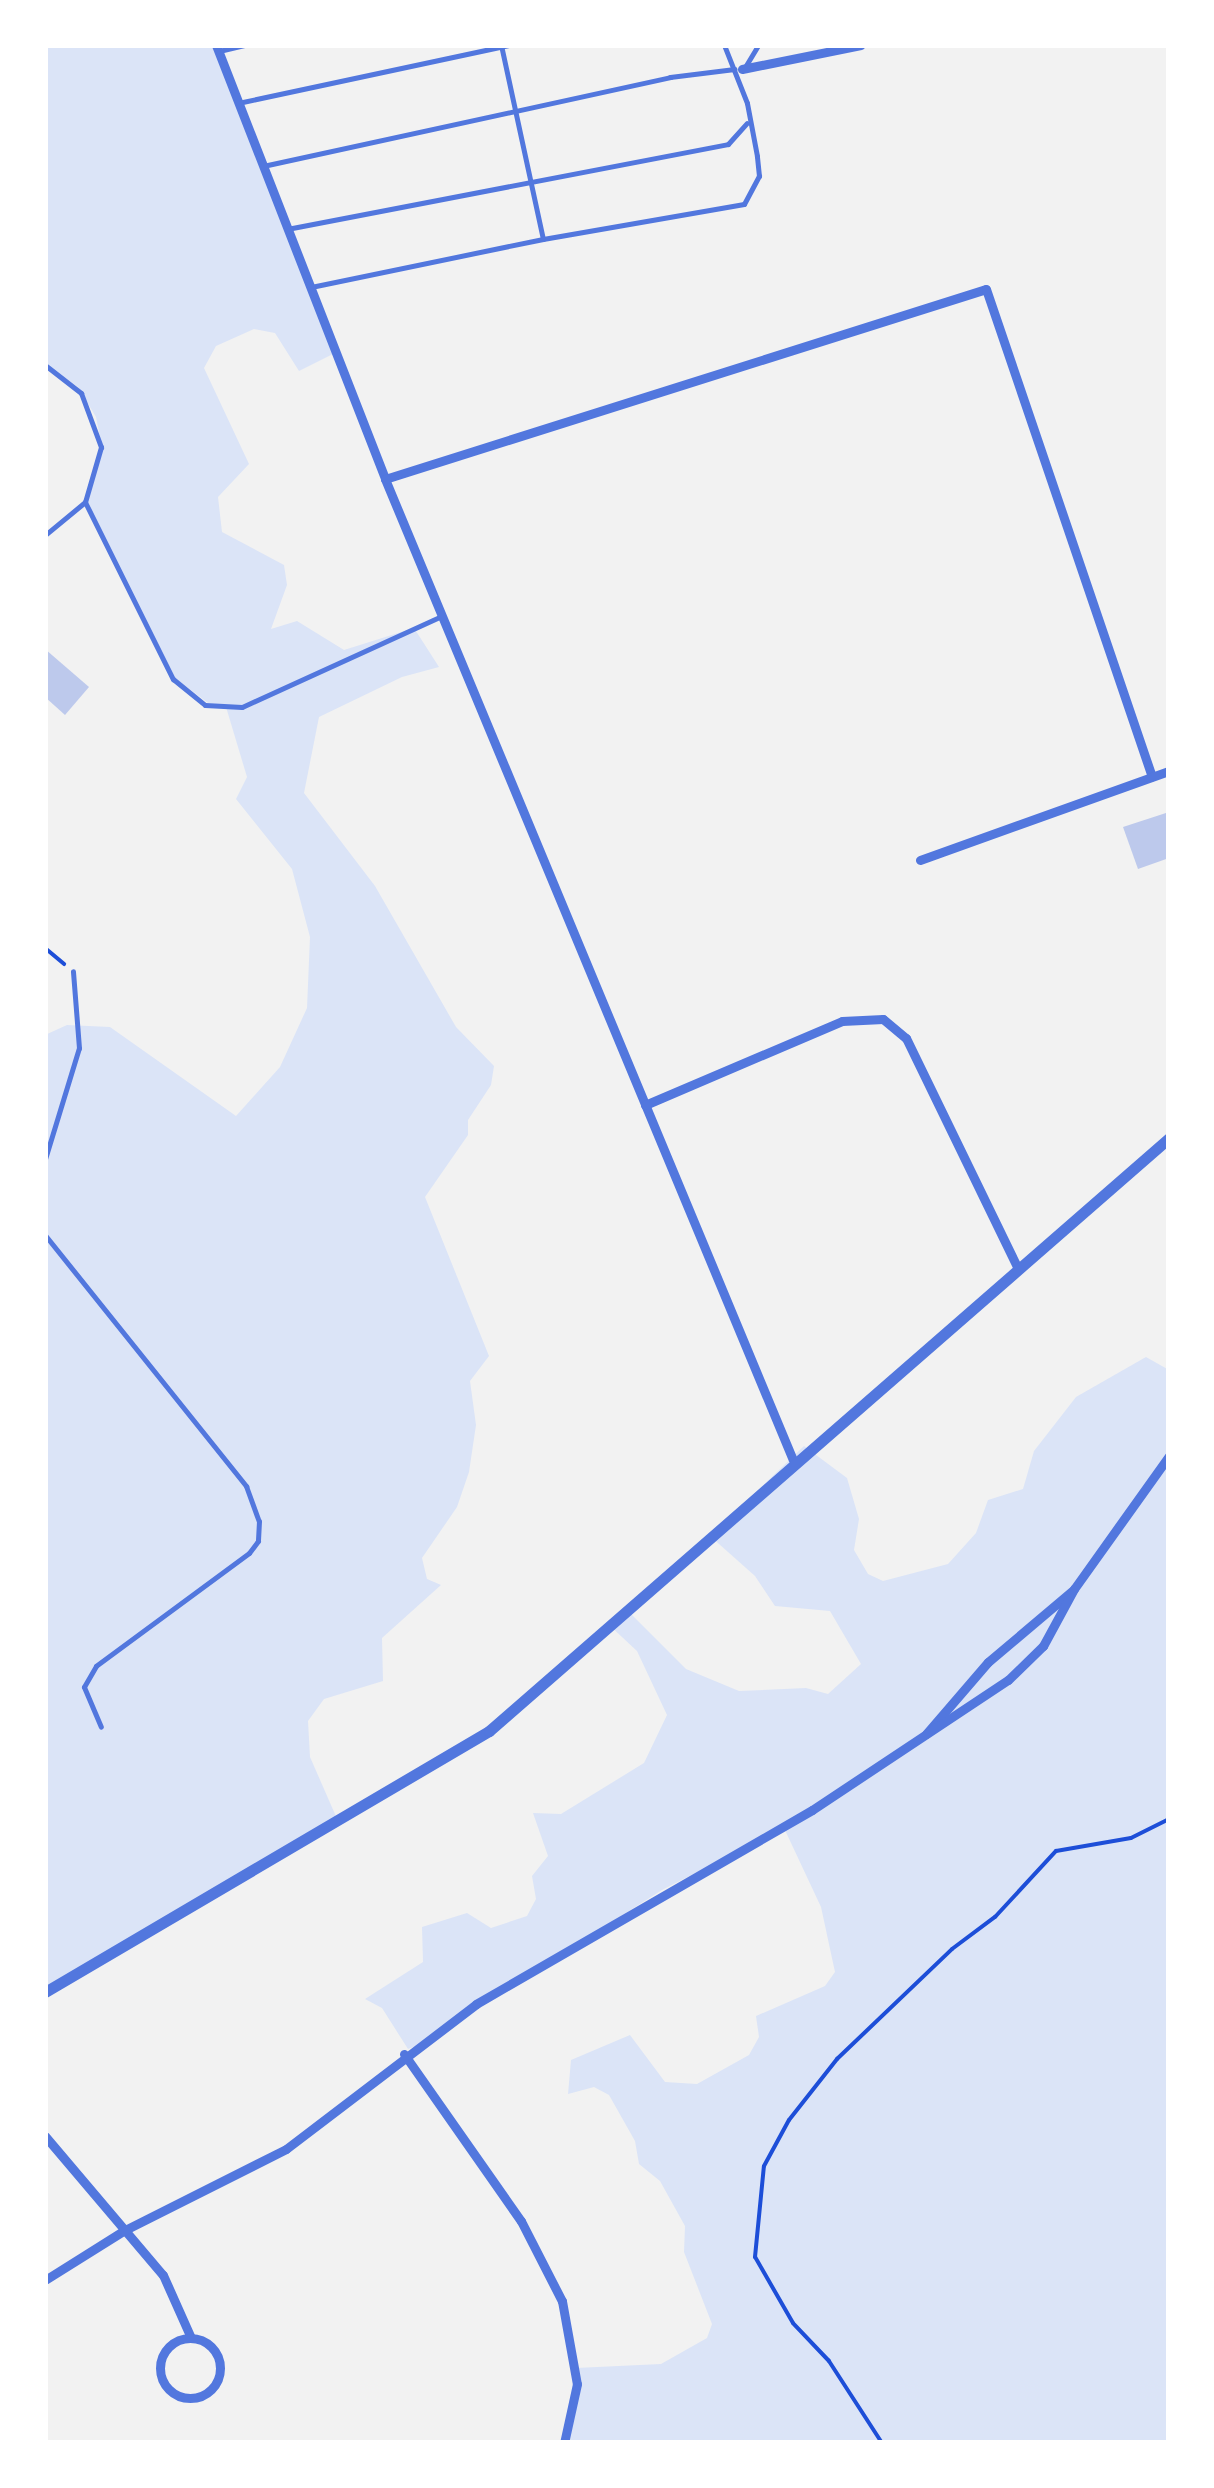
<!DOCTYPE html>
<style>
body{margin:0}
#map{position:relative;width:1214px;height:2488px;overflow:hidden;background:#f2f2f2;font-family:"Open Sans",sans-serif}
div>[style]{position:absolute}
.green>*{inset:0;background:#dbe4f7}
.building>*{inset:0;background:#bdc9ec}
.path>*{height:4px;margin:-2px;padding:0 2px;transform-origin:2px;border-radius:2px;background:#1d4ed8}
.service>*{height:5px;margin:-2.5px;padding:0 2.5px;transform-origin:2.5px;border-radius:2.5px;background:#5277de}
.minor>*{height:9px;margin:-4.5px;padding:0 4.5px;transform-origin:4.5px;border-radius:4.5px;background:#5277de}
.minor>.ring{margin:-4.5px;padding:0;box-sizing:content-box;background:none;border:9px solid #5277de;border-radius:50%}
.tertiary>*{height:11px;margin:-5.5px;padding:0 5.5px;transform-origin:5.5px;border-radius:5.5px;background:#5277de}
span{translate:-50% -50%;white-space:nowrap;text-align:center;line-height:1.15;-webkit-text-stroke:8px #fff;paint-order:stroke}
.frame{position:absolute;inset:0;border:48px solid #fff;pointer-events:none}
</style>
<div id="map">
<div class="green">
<i style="clip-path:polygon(45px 45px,219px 45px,339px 351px,299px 371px,275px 333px,254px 329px,216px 346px,204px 368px,249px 464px,218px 497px,222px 532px,284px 565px,287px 585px,271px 629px,297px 621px,344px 650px,414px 628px,439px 667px,402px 677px,319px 717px,304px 793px,375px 886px,456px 1027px,494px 1066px,491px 1085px,468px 1120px,468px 1135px,425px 1197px,489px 1356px,470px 1381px,476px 1425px,469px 1472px,457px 1507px,422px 1558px,427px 1579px,441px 1585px,382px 1638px,383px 1681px,324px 1699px,308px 1721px,310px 1757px,338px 1821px,45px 1990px,45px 1035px,67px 1025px,110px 1027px,236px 1116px,280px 1067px,307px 1008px,310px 937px,292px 869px,236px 799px,247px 777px,226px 707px,208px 703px,175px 678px,86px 502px,102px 447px,96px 417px,78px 387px,45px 364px)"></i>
<i style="clip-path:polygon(1146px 1357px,1169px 1370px,1169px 2443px,561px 2443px,576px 2368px,661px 2364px,707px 2338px,712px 2324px,684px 2252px,685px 2226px,660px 2181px,639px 2164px,635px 2141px,609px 2095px,594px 2087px,568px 2094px,571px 2060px,630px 2035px,665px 2082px,697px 2084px,749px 2055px,759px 2037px,756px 2016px,825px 1986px,835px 1972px,821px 1907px,784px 1828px,662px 1890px,416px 2046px,408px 2049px,382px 2008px,365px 1999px,423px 1962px,422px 1927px,467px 1913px,491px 1928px,527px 1916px,536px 1899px,532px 1876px,548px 1856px,533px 1813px,561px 1814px,644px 1763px,667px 1715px,637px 1651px,607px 1623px,628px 1611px,686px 1669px,739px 1691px,806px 1688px,828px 1694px,861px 1664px,830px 1611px,775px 1606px,755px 1576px,710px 1536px,804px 1446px,847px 1478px,859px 1519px,854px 1550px,868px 1574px,883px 1581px,948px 1564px,976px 1533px,988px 1500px,1023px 1489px,1034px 1451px,1076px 1397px)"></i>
</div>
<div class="building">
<i style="clip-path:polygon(45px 649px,89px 687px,65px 715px,45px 697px)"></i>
<i style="clip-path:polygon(1169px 812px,1169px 858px,1138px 869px,1123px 827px)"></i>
</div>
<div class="path">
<i style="left:45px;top:948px;width:25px;rotate:40deg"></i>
<i style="left:882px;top:2443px;width:98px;rotate:-122.9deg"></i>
<i style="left:829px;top:2361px;width:52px;rotate:-133.5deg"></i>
<i style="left:793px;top:2323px;width:76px;rotate:-119.9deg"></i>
<i style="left:755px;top:2257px;width:91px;rotate:-84.4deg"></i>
<i style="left:764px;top:2166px;width:52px;rotate:-61.5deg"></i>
<i style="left:789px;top:2120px;width:78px;rotate:-51.8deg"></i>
<i style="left:837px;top:2059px;width:159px;rotate:-43.7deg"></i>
<i style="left:952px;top:1949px;width:54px;rotate:-36.7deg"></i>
<i style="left:995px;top:1917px;width:90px;rotate:-47.3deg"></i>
<i style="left:1056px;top:1851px;width:76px;rotate:-9.8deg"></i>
<i style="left:1131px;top:1838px;width:42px;rotate:-26.6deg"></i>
</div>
<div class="service">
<i style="left:501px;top:45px;width:198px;rotate:77.8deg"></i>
<i style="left:543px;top:239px;width:204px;rotate:-9.9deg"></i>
<i style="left:744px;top:204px;width:32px;rotate:-62deg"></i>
<i style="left:759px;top:176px;width:20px;rotate:-96deg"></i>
<i style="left:757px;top:156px;width:54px;rotate:-100.7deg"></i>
<i style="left:747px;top:103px;width:62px;rotate:-111.6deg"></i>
<i style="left:219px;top:51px;width:27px;rotate:-13deg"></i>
<i style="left:745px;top:67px;width:26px;rotate:-59deg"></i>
<i style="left:238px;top:103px;width:277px;rotate:-12.1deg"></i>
<i style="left:263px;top:166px;width:417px;rotate:-12.3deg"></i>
<i style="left:670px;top:77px;width:65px;rotate:-7deg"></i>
<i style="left:287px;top:229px;width:449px;rotate:-10.9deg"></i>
<i style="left:728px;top:144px;width:28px;rotate:-48deg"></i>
<i style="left:311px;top:287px;width:237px;rotate:-11.7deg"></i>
<i style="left:45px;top:365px;width:46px;rotate:37.9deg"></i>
<i style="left:81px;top:393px;width:58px;rotate:69.7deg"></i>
<i style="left:101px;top:447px;width:57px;rotate:106.2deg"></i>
<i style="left:85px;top:502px;width:52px;rotate:140.5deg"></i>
<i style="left:85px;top:502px;width:198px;rotate:63.6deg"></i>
<i style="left:173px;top:679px;width:41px;rotate:39.1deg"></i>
<i style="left:205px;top:705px;width:37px;rotate:3deg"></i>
<i style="left:242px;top:707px;width:220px;rotate:-24.5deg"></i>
<i style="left:45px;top:1159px;width:116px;rotate:-73deg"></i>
<i style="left:79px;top:1048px;width:77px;rotate:-94.5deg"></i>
<i style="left:45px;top:1235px;width:322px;rotate:51.3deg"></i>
<i style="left:246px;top:1486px;width:37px;rotate:70deg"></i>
<i style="left:259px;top:1521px;width:20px;rotate:93deg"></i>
<i style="left:258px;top:1541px;width:15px;rotate:127deg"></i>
<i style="left:249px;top:1553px;width:190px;rotate:143.6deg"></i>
<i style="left:96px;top:1666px;width:24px;rotate:120deg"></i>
<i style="left:84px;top:1687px;width:43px;rotate:67deg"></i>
</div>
<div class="minor">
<i style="left:216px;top:45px;width:466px;rotate:68.7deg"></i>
<i style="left:385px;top:479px;width:1062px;rotate:67.42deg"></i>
<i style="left:742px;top:69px;width:121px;rotate:-11.4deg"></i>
<i style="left:385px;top:479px;width:630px;rotate:-17.54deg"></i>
<i style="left:986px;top:289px;width:515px;rotate:71.21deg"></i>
<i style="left:920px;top:860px;width:264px;rotate:-19.7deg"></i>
<i style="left:645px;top:1105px;width:214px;rotate:-23.1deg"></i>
<i style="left:842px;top:1021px;width:41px;rotate:-2.8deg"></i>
<i style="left:883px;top:1019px;width:30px;rotate:40deg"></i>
<i style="left:906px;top:1038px;width:254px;rotate:64.1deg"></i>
<i style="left:926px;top:1734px;width:95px;rotate:-49.3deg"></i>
<i style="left:988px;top:1662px;width:110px;rotate:-40.2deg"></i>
<i style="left:404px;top:2054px;width:204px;rotate:55deg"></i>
<i style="left:521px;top:2221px;width:90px;rotate:62.9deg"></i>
<i style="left:562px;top:2301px;width:84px;rotate:79.8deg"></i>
<i style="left:577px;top:2384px;width:60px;rotate:102.4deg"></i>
<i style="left:45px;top:2136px;width:182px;rotate:49.7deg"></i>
<i style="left:163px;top:2275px;width:69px;rotate:66deg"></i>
<i style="left:45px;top:2280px;width:92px;rotate:-32.1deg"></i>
<i style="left:123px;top:2231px;width:182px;rotate:-26.7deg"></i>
<i style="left:286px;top:2149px;width:239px;rotate:-37.3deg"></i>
<i style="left:476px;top:2004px;width:388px;rotate:-30deg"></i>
<i style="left:812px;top:1810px;width:235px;rotate:-33.6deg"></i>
<i style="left:1008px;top:1680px;width:49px;rotate:-44.2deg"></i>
<i style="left:1043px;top:1646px;width:65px;rotate:-61.5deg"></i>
<i style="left:1074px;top:1589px;width:163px;rotate:-54.5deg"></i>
<i class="ring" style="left:160px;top:2338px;width:51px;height:51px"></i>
</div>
<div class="tertiary">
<i style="left:45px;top:1992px;width:515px;rotate:-30.45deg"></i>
<i style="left:489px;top:1731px;width:902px;rotate:-41.09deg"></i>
</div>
<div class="frame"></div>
</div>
